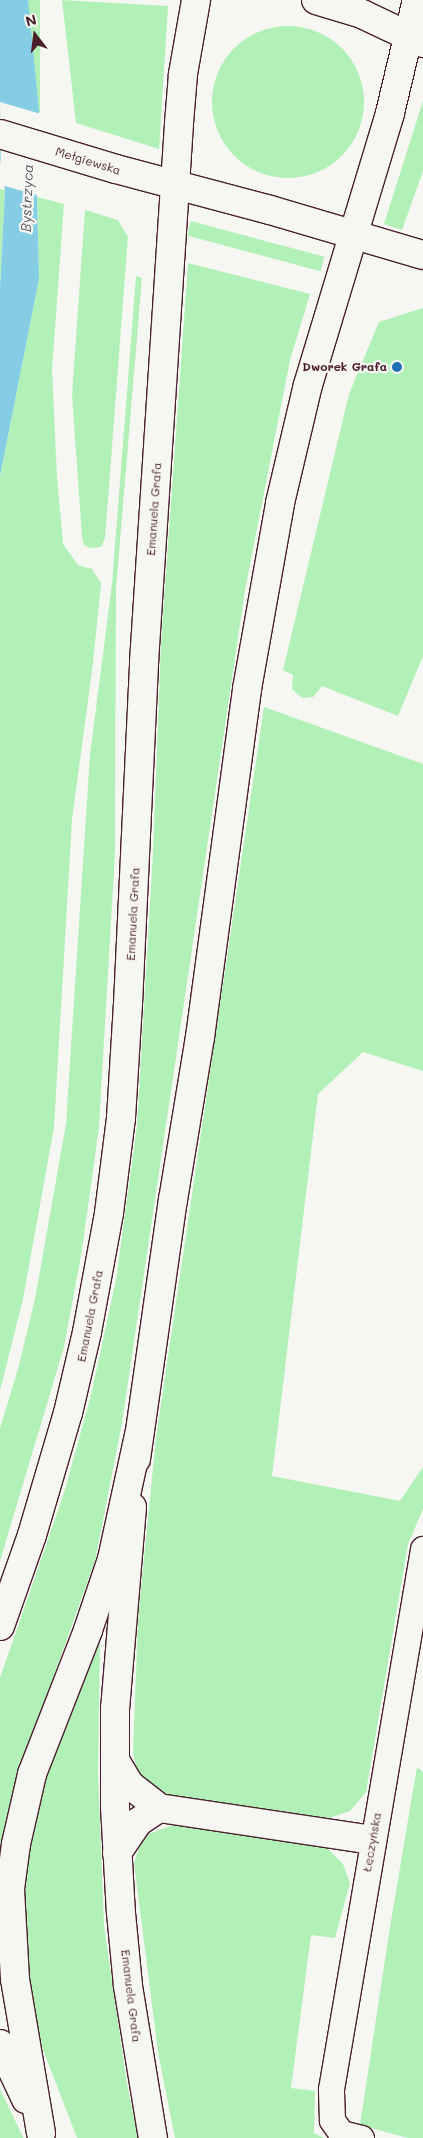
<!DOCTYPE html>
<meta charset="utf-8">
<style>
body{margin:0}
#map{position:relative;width:423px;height:2138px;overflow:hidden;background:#f6f6f2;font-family:Mali,sans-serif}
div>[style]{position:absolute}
.green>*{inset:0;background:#b1f1b8;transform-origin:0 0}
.round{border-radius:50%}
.water>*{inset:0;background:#84cde5}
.pier>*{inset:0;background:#f6f6f2}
.roads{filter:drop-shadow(1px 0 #4a1f2b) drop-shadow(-1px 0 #4a1f2b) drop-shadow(0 1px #4a1f2b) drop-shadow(0 -1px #4a1f2b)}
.street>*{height:25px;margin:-12.5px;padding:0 12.5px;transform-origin:12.5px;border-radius:12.5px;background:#f6f6f2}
.secondary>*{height:28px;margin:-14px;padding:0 14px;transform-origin:14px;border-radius:14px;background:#f6f6f2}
.primary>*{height:28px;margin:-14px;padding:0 14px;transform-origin:14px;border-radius:14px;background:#f6f6f2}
.dots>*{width:14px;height:14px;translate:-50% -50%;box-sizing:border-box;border:2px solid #f6f6f2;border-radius:50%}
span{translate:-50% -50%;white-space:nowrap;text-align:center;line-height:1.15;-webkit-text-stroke:4.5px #f6f6f2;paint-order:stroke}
.street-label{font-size:12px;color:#4a1f2b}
.poi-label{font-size:12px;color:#4a1f2b;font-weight:700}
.right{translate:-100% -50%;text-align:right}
.water-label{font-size:14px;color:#5b5363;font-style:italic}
.north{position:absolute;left:10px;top:10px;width:50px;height:50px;-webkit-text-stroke:4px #f6f6f2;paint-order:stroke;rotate:345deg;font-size:14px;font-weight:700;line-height:20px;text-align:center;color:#4a1f2b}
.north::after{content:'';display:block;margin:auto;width:18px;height:22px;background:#4a1f2b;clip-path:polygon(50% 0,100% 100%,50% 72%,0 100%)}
</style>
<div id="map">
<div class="green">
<i style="left:28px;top:0;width:12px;height:112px"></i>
<i style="clip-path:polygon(62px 0,168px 6px,159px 149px,76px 123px)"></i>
<i class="round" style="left:212px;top:26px;width:152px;height:152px"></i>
<i style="clip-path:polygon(423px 101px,423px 171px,402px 230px,384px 224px)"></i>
<i style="clip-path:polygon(0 189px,5px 190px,0 289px)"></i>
<i style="clip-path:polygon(37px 197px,64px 204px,52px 370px,57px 477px,63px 544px,78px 565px,92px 569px,101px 583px,93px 663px,72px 820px,54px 1127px,23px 1299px,0 1391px,0 476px,39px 279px)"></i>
<i style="clip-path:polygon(85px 210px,118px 220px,128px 237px,105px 538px,101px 547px,90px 548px,84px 545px,82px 537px,72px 395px)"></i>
<i style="left:191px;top:221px;width:138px;height:15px;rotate:15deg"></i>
<i style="clip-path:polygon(188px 263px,310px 294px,290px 360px,245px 590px,122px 1423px,95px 1561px,16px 1781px,0 1863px,0 1678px,64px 1493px,91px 1395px,116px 1280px,137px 1126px,153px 853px,161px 644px)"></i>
<i style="clip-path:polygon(136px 276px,142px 278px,116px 589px,115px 853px,99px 1127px,82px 1250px,64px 1347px,0 1561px,0 1428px,18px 1369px,35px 1299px,66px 1124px,90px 755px,112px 584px)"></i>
<i style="clip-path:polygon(423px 308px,423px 656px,398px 716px,322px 686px,313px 697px,302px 698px,292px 689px,293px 675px,283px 670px,349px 394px,379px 322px)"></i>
<i style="clip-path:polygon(264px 707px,423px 764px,423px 1071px,363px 1052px,318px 1094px,272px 1476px,400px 1501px,423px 1467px,423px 1509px,408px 1544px,366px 1792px,350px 1811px,329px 1818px,169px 1796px,150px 1785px,137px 1771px,133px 1753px,138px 1619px,156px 1438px)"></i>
<i style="clip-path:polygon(100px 1640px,98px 1773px,104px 1926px,127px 2084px,138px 2138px,77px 2138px,44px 2052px,32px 2014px,24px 1963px,24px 1870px,47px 1765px)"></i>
<i style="clip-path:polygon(417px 1767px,423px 1772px,423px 2138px,408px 2138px,360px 2125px,390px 1927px)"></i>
<i style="clip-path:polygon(176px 1824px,327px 1848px,343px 1864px,350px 1883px,335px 1938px,311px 1935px,291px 2088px,315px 2091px,314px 2133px,324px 2138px,175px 2138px,158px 2052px,134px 1863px,143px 1836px)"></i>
<i style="clip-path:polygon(0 2089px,23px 2137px,23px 2138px,0 2138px)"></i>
</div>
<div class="water">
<i style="clip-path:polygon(0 0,28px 0,39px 111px,37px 197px,39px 279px,0 476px,0 289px,5px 190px,0 158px)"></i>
</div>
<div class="pier">
<i style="clip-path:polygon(0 102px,41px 114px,40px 196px,1px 185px)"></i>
</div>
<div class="roads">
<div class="street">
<i style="left:361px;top:2138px;width:21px;rotate:-166deg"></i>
<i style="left:341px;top:2133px;width:16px;rotate:-125deg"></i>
<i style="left:332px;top:2120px;width:31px;rotate:-92deg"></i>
<i style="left:331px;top:2089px;width:548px;rotate:-80.33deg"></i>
</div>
<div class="secondary">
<i style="left:316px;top:0;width:48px;rotate:16.9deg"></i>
<i style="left:362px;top:14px;width:68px;rotate:25.4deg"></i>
<i style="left:0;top:134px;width:121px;rotate:16.8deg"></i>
<i style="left:116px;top:169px;width:159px;rotate:14.9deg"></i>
<i style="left:270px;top:210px;width:159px;rotate:16.4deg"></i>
<i style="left:136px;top:1459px;width:262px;rotate:-81.9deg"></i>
<i style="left:173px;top:1200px;width:165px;rotate:-80.6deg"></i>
<i style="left:200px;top:1037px;width:351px;rotate:-82.3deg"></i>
<i style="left:247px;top:689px;width:189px;rotate:-79.9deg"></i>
<i style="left:280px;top:503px;width:121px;rotate:-76.7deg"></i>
<i style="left:308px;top:385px;width:284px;rotate:-73.2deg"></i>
<i style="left:390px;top:113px;width:116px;rotate:-76.6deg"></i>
<i style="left:132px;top:1507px;width:202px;rotate:94.8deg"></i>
<i style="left:115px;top:1708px;width:99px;rotate:90deg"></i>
<i style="left:115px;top:1807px;width:106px;rotate:86.8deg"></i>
<i style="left:121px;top:1913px;width:73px;rotate:84.5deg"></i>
<i style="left:128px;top:1986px;width:154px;rotate:80.7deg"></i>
<i style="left:0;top:1626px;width:96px;rotate:-70.6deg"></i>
<i style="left:32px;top:1535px;width:127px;rotate:-73.6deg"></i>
<i style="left:68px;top:1413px;width:83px;rotate:-76.8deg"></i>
<i style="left:87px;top:1332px;width:121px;rotate:-79.5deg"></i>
<i style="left:109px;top:1213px;width:96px;rotate:-82.8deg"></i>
<i style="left:121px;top:1118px;width:114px;rotate:-86.5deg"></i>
<i style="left:128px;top:1004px;width:342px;rotate:-87.3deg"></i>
<i style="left:144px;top:662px;width:540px;rotate:-86.28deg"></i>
<i style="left:179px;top:123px;width:49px;rotate:-85.3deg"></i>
<i style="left:183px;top:74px;width:75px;rotate:-80deg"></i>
<i style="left:116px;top:1762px;width:27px;rotate:59deg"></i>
<i style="left:130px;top:1785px;width:37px;rotate:38deg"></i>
<i style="left:159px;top:1808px;width:215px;rotate:8.5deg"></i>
<i style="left:117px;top:1853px;width:37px;rotate:-56deg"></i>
<i style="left:138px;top:1822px;width:25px;rotate:-34deg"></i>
</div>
<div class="primary">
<i style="left:0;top:2044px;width:61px;rotate:64.7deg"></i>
<i style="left:41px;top:2133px;width:156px;rotate:-99.6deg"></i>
<i style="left:15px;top:1979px;width:90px;rotate:-93.2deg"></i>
<i style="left:10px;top:1889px;width:45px;rotate:-82.4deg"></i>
<i style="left:16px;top:1844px;width:72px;rotate:-77.1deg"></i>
<i style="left:32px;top:1774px;width:155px;rotate:-68.7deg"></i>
<i style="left:88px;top:1630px;width:75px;rotate:-71.3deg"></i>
<i style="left:112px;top:1559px;width:127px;rotate:-77.7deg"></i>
</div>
</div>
<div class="dots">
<i style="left:397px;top:367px;background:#1f6fb2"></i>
</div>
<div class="street-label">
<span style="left:88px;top:161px;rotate:17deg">Mełgiewska</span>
<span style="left:154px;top:509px;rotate:-86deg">Emanuela Grafa</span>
<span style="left:133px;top:914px;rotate:-87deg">Emanuela Grafa</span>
<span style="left:90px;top:1316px;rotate:-79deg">Emanuela Grafa</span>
<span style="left:372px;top:1842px;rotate:-80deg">Łęczyńska</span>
<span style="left:131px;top:1996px;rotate:83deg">Emanuela Grafa</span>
</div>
<div class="poi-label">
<span class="right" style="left:387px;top:367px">Dworek Grafa</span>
</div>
<div class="water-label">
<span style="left:27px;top:198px;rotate:-88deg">Bystrzyca</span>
</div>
<div class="north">N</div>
</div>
